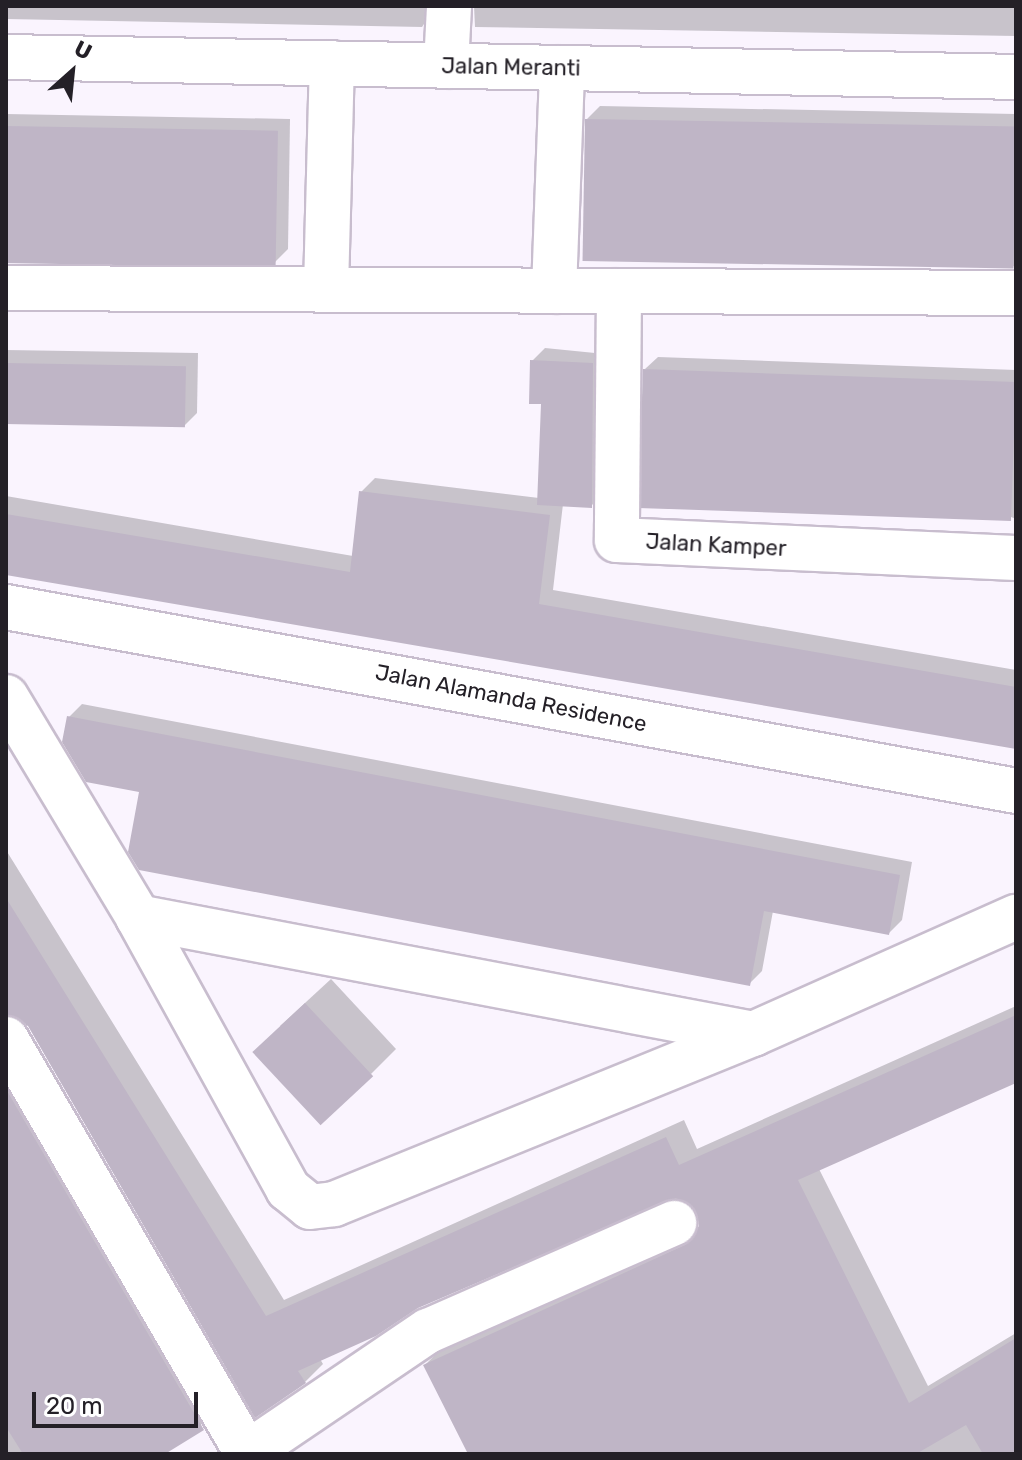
<!DOCTYPE html>
<style>
body{margin:0}
#map{position:relative;width:1022px;height:1460px;overflow:hidden;background:#faf4fe;font-family:Rubik,sans-serif}
div>[style]{position:absolute}
.shadow>*{inset:0;background:#0003}
.building>*{inset:0;background:#bfb5c6;transform-origin:0 0}
.roads{filter:drop-shadow(2px 0 #c8bdce) drop-shadow(-2px 0 #c8bdce) drop-shadow(0 2px #c8bdce) drop-shadow(0 -2px #c8bdce)}
.minor>*{height:44px;margin:-22px;padding:0 22px;transform-origin:22px;border-radius:22px;background:#fff}
span{translate:-50% -50%;white-space:nowrap;text-align:center;line-height:1.15;-webkit-text-stroke:6px #fff;paint-order:stroke}
.street-label{font-size:22px;color:#242027}
.frame{position:absolute;inset:0;border:8px solid #242027;pointer-events:none}
.north{position:absolute;left:32px;top:32px;width:80px;height:80px;-webkit-text-stroke:6px #fff;paint-order:stroke;rotate:27deg;font-size:22px;font-weight:700;line-height:32px;text-align:center;color:#242027}
.north::after{content:'';display:block;margin:auto;width:28px;height:36px;background:#242027;clip-path:polygon(50% 0,100% 100%,50% 72%,0 100%)}
.scale{position:absolute;left:32px;top:1392px;width:166px;height:36px;box-sizing:border-box;border:4px solid #242027;border-top:0;padding-left:10px;font-size:24px;line-height:28px;white-space:nowrap;color:#242027;-webkit-text-stroke:6px #fff;paint-order:stroke}
</style>
<div id="map">
<div class="shadow">
<i style="clip-path:polygon(6px 6px,436px 6px,422px 27px,6px 19px)"></i>
<i style="clip-path:polygon(474px 6px,1016px 6px,1016px 36px,475px 27px)"></i>
<i style="clip-path:polygon(600px 106px,1016px 114px,1016px 267px,587px 119px)"></i>
<i style="clip-path:polygon(6px 114px,290px 119px,288px 249px,275px 262px,6px 261px)"></i>
<i style="clip-path:polygon(545px 348px,605px 354px,604px 493px,591px 506px,563px 504px,553px 590px,1016px 670px,1016px 748px,6px 574px,6px 496px,353px 556px,361px 492px,375px 478px,539px 498px,543px 402px,532px 361px)"></i>
<i style="clip-path:polygon(6px 350px,198px 353px,197px 413px,184px 426px,6px 422px)"></i>
<i style="clip-path:polygon(658px 357px,1016px 370px,1016px 519px,645px 369px)"></i>
<i style="clip-path:polygon(82px 704px,912px 862px,902px 920px,889px 933px,773px 911px,762px 971px,749px 984px,141px 791px,69px 717px)"></i>
<i style="clip-path:polygon(6px 850px,284px 1300px,684px 1120px,697px 1149px,1016px 1006px,1016px 1081px,819px 1169px,928px 1386px,1016px 1333px,1016px 1454px,470px 1454px,425px 1365px,443px 1347px,697px 1232px,701px 1227px,691px 1202px,664px 1198px,417px 1306px,320px 1359px,323px 1364px,305px 1382px,29px 1025px,6px 1012px)"></i>
<i style="clip-path:polygon(331px 979px,396px 1049px,371px 1074px,280px 1026px)"></i>
<i style="clip-path:polygon(6px 1040px,221px 1410px,161px 1454px,6px 1454px)"></i>
</div>
<div class="building">
<i style="left:585px;top:119px;width:431px;height:142px;rotate:1deg"></i>
<i style="left:6px;top:126px;width:272px;height:137px;rotate:1deg"></i>
<i style="clip-path:polygon(530px 360px,593px 363px,592px 508px,537px 505px,541px 404px,529px 404px)"></i>
<i style="left:6px;top:363px;width:180px;height:61px;rotate:1deg"></i>
<i style="left:643px;top:369px;width:373px;height:139px;rotate:2deg"></i>
<i style="clip-path:polygon(359px 491px,550px 515px,539px 604px,1016px 687px,1016px 749px,6px 575px,6px 514px,350px 572px)"></i>
<i style="clip-path:polygon(67px 716px,900px 875px,889px 935px,764px 911px,750px 986px,139px 870px,128px 852px,139px 792px,86px 782px,62px 742px)"></i>
<i style="clip-path:polygon(6px 898px,266px 1316px,666px 1137px,679px 1165px,1016px 1015px,1016px 1083px,798px 1180px,909px 1403px,1016px 1338px,1016px 1454px,983px 1454px,966px 1425px,916px 1454px,468px 1454px,423px 1365px,685px 1245px,699px 1226px,697px 1214px,676px 1198px,418px 1308px,376px 1336px,298px 1371px,306px 1383px,255px 1418px,28px 1026px,6px 1014px)"></i>
<i style="left:305px;top:1003px;width:100px;height:72px;rotate:47deg"></i>
<i style="clip-path:polygon(6px 1089px,204px 1430px,165px 1454px,23px 1454px,6px 1427px)"></i>
</div>
<div class="roads">
<div class="minor">
<i style="left:6px;top:57px;width:1010px;rotate:1.13deg"></i>
<i style="left:446px;top:66px;width:60px;rotate:-87.1deg"></i>
<i style="left:6px;top:288px;width:1010px;rotate:0.28deg"></i>
<i style="left:326px;top:289px;width:226px;rotate:-88.5deg"></i>
<i style="left:554px;top:291px;width:223px;rotate:-87.9deg"></i>
<i style="left:619px;top:291px;width:249px;rotate:90.5deg"></i>
<i style="left:617px;top:540px;width:399px;rotate:2.6deg"></i>
<i style="left:6px;top:607px;width:1027px;rotate:10.32deg"></i>
<i style="left:6px;top:697px;width:257px;rotate:59deg"></i>
<i style="left:138px;top:917px;width:311px;rotate:61.1deg"></i>
<i style="left:288px;top:1189px;width:28px;rotate:39deg"></i>
<i style="left:310px;top:1207px;width:24px;rotate:-7deg"></i>
<i style="left:334px;top:1204px;width:452px;rotate:-22.1deg"></i>
<i style="left:753px;top:1034px;width:288px;rotate:-24deg"></i>
<i style="left:138px;top:917px;width:626px;rotate:10.77deg"></i>
<i style="left:6px;top:1039px;width:479px;rotate:59.8deg"></i>
<i style="left:246px;top:1454px;width:220px;rotate:-34.1deg"></i>
<i style="left:428px;top:1331px;width:269px;rotate:-23.7deg"></i>
</div>
</div>
<div class="street-label">
<span style="left:511px;top:67px;rotate:1deg">Jalan Meranti</span>
<span style="left:716px;top:545px;rotate:3deg">Jalan Kamper</span>
<span style="left:511px;top:698px;rotate:11deg">Jalan Alamanda Residence</span>
</div>
<div class="frame"></div>
<div class="north">U</div>
<div class="scale">20 m</div>
</div>
